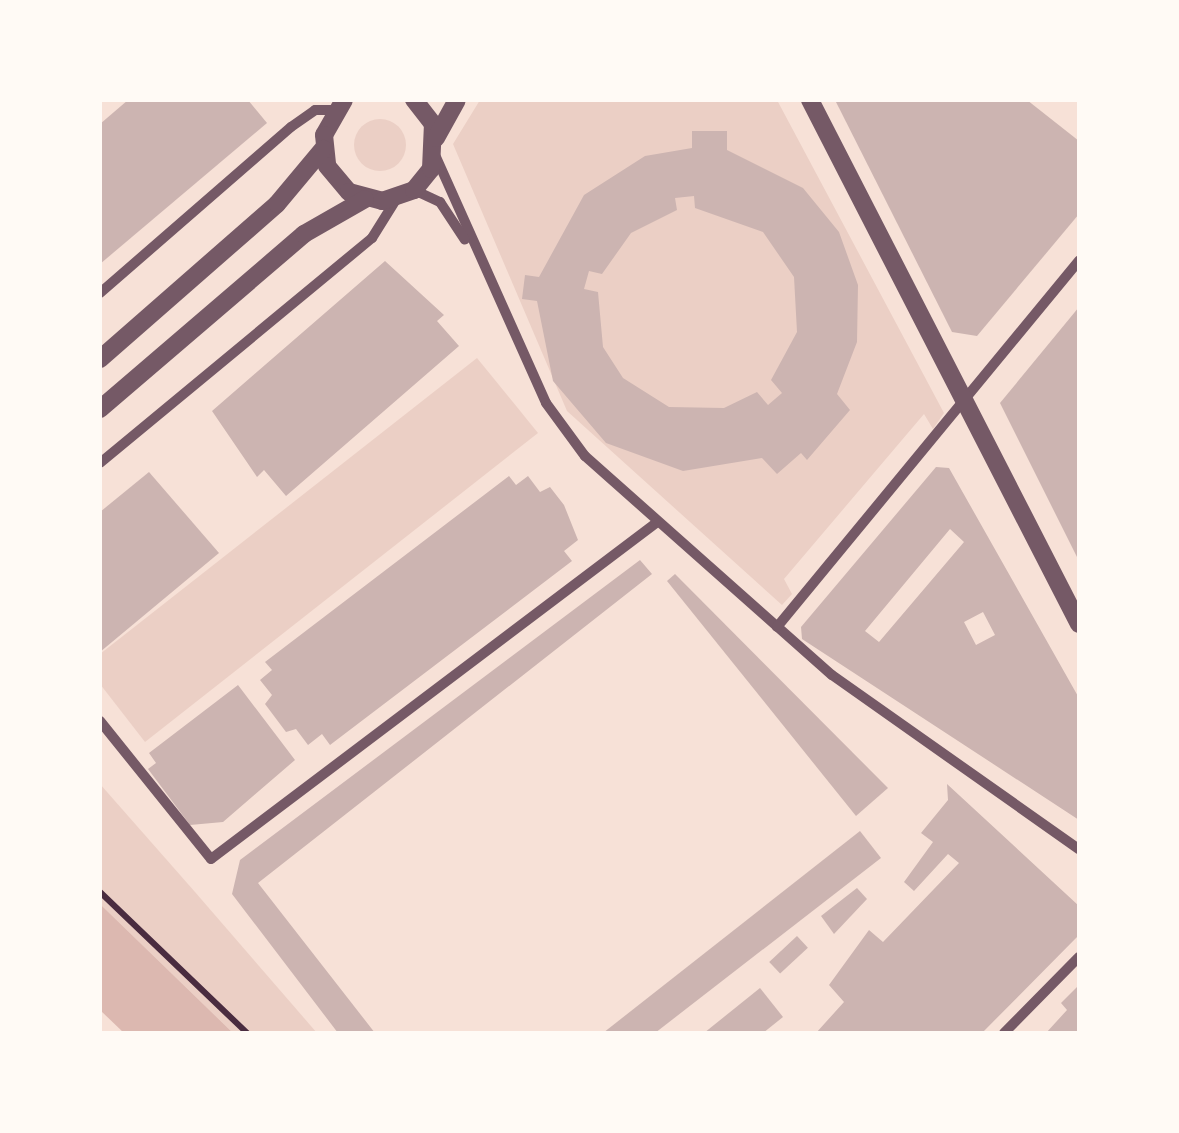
<!DOCTYPE html>
<style>
body{margin:0}
#map{position:relative;width:1179px;height:1133px;overflow:hidden;background:#f7e1d7;font-family:"Sofia Sans Condensed",sans-serif}
div>[style]{position:absolute}
.green>*{inset:0;background:#ebcfc5}
.round{border-radius:50%}
.water>*{inset:0;background:#dcb8b0}
.building>*{inset:0;background:#ccb4b1;transform-origin:0 0}
.path>*{height:6px;margin:-3px;padding:0 3px;transform-origin:3px;border-radius:3px;background:#4a2c40}
.minor>*{height:10px;margin:-5px;padding:0 5px;transform-origin:5px;border-radius:5px;background:#755966}
.tertiary>*{height:18px;margin:-9px;padding:0 9px;transform-origin:9px;border-radius:9px;background:#755966}
span{translate:-50% -50%;white-space:nowrap;text-align:center;line-height:1.15;-webkit-text-stroke:9px #fffaf5;paint-order:stroke}
.frame{position:absolute;inset:0;border:102px solid #fffaf5;pointer-events:none}
</style>
<div id="map">
<div class="green">
<i style="clip-path:polygon(480px 100px,777px 100px,944px 413px,933px 429px,924px 414px,784px 579px,792px 594px,782px 605px,567px 411px,453px 144px)"></i>
<i class="round" style="left:354px;top:119px;width:52px;height:52px"></i>
<i style="clip-path:polygon(477px 358px,538px 433px,145px 742px,100px 684px,100px 654px)"></i>
<i style="clip-path:polygon(100px 784px,195px 892px,317px 1033px,233px 1033px,100px 904px)"></i>
</div>
<div class="water">
<i style="clip-path:polygon(100px 904px,233px 1033px,124px 1033px,100px 1010px)"></i>
</div>
<div class="building">
<i style="clip-path:polygon(128px 100px,248px 100px,267px 123px,100px 264px,100px 124px)"></i>
<i style="clip-path:polygon(835px 100px,1027px 100px,1079px 141px,1079px 214px,977px 336px,952px 332px)"></i>
<i style="clip-path:polygon(evenodd,692px 131px,727px 131px,727px 150px,803px 188px,839px 232px,858px 285px,857px 342px,837px 394px,850px 410px,807px 460px,801px 453px,777px 474px,762px 458px,683px 471px,606px 443px,553px 381px,537px 301px,522px 299px,525px 275px,539px 277px,584px 195px,645px 156px,692px 148px,692px 131px,694px 196px,695px 208px,763px 232px,794px 277px,797px 332px,771px 380px,782px 393px,768px 405px,757px 392px,724px 408px,669px 407px,623px 378px,603px 347px,598px 292px,584px 289px,589px 271px,602px 274px,631px 233px,677px 210px,675px 198px,694px 196px)"></i>
<i style="clip-path:polygon(385px 261px,444px 315px,437px 321px,459px 346px,286px 496px,264px 470px,257px 477px,212px 411px)"></i>
<i style="clip-path:polygon(1079px 307px,1079px 561px,1000px 403px)"></i>
<i style="clip-path:polygon(evenodd,936px 467px,949px 468px,1079px 698px,1079px 820px,802px 639px,801px 627px,936px 467px,950px 529px,964px 542px,879px 642px,865px 631px,950px 529px,936px 467px,983px 612px,995px 635px,976px 645px,964px 622px,983px 612px)"></i>
<i style="clip-path:polygon(149px 472px,219px 553px,100px 652px,100px 512px)"></i>
<i style="clip-path:polygon(509px 476px,516px 485px,528px 476px,540px 492px,550px 487px,564px 505px,578px 540px,564px 551px,572px 561px,330px 745px,322px 734px,308px 745px,296px 729px,286px 732px,265px 704px,272px 695px,260px 680px,272px 670px,265px 662px)"></i>
<i style="clip-path:polygon(640px 560px,652px 574px,258px 883px,375px 1033px,338px 1033px,232px 894px,240px 860px)"></i>
<i style="clip-path:polygon(675px 574px,888px 788px,856px 816px,667px 581px)"></i>
<i style="clip-path:polygon(238px 685px,295px 760px,223px 822px,190px 825px,148px 769px,156px 763px,149px 753px)"></i>
<i style="clip-path:polygon(947px 784px,1079px 906px,1079px 935px,982px 1033px,816px 1033px,844px 1002px,829px 985px,869px 930px,883px 942px,959px 863px,948px 854px,914px 891px,904px 882px,933px 842px,921px 833px,948px 800px)"></i>
<i style="clip-path:polygon(860px 831px,881px 858px,655px 1033px,603px 1033px)"></i>
<i style="clip-path:polygon(857px 888px,867px 899px,834px 934px,821px 916px)"></i>
<i style="left:797px;top:936px;width:16px;height:38px;rotate:47deg"></i>
<i style="clip-path:polygon(1079px 985px,1079px 1033px,1046px 1033px,1067px 1010px,1061px 1003px)"></i>
<i style="clip-path:polygon(760px 988px,783px 1017px,763px 1033px,704px 1033px)"></i>
</div>
<div class="path">
<i style="left:100px;top:892px;width:204px;rotate:43.8deg"></i>
</div>
<div class="minor">
<i style="left:436px;top:157px;width:269px;rotate:65.9deg"></i>
<i style="left:546px;top:403px;width:66px;rotate:53.7deg"></i>
<i style="left:585px;top:456px;width:330px;rotate:41.6deg"></i>
<i style="left:832px;top:675px;width:302px;rotate:35.2deg"></i>
<i style="left:414px;top:190px;width:29px;rotate:25deg"></i>
<i style="left:440px;top:202px;width:45px;rotate:56.7deg"></i>
<i style="left:100px;top:293px;width:253px;rotate:-41deg"></i>
<i style="left:291px;top:127px;width:29px;rotate:-35deg"></i>
<i style="left:315px;top:110px;width:20px"></i>
<i style="left:100px;top:463px;width:353px;rotate:-39.6deg"></i>
<i style="left:372px;top:238px;width:47px;rotate:-58deg"></i>
<i style="left:777px;top:627px;width:475px;rotate:-50.5deg"></i>
<i style="left:100px;top:721px;width:177px;rotate:51.2deg"></i>
<i style="left:211px;top:859px;width:558px;rotate:-37.05deg"></i>
<i style="left:1004px;top:1033px;width:107px;rotate:-45.4deg"></i>
</div>
<div class="tertiary">
<i style="left:344px;top:100px;width:40px;rotate:119.7deg"></i>
<i style="left:324px;top:135px;width:31px;rotate:84deg"></i>
<i style="left:327px;top:166px;width:34px;rotate:50deg"></i>
<i style="left:349px;top:192px;width:34px;rotate:15deg"></i>
<i style="left:382px;top:201px;width:34px;rotate:-19deg"></i>
<i style="left:414px;top:190px;width:27px;rotate:-51deg"></i>
<i style="left:431px;top:169px;width:45px;rotate:-87.5deg"></i>
<i style="left:433px;top:124px;width:31px;rotate:-128deg"></i>
<i style="left:810px;top:100px;width:589px;rotate:62.83deg"></i>
<i style="left:436px;top:138px;width:43px;rotate:-61.1deg"></i>
<i style="left:100px;top:359px;width:235px;rotate:-41.2deg"></i>
<i style="left:277px;top:204px;width:72px;rotate:-50.1deg"></i>
<i style="left:100px;top:409px;width:269px;rotate:-40.6deg"></i>
<i style="left:304px;top:234px;width:70px;rotate:-29.8deg"></i>
</div>
<div class="frame"></div>
</div>
